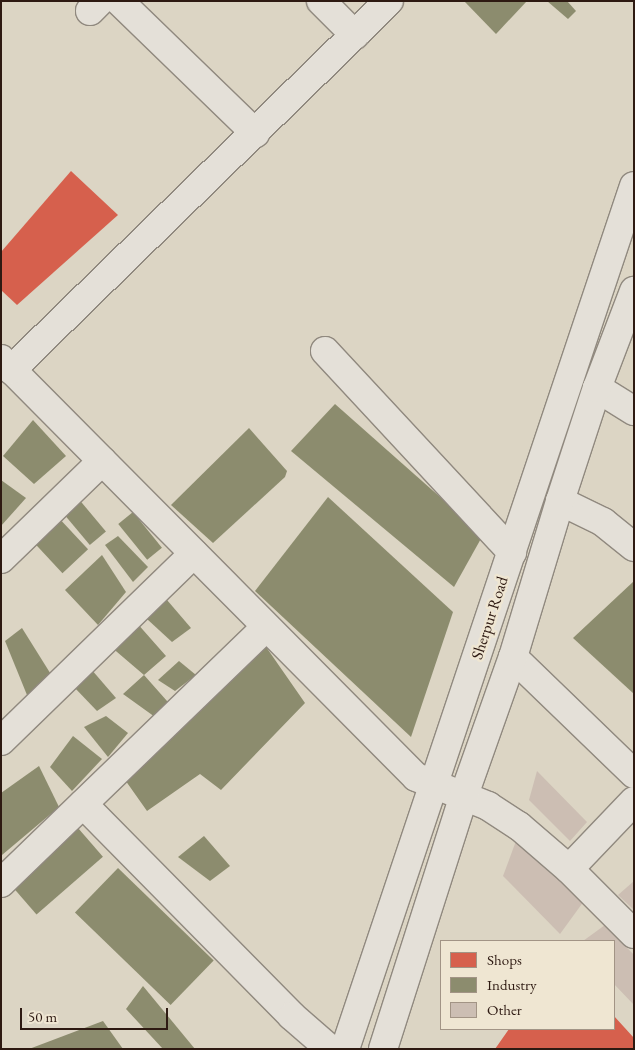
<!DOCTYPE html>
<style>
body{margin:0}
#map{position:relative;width:635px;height:1050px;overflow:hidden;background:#dcd5c4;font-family:"EB Garamond",serif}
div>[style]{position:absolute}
.shops>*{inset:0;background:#d6604d}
.industry>*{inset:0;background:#8c8c6e;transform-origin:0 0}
.building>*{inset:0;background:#ccbeb3}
.roads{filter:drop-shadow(1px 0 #90897f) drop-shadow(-1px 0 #90897f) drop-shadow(0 1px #90897f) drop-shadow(0 -1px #90897f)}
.minor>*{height:28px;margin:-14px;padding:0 14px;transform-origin:14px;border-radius:14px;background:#e4e0d8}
span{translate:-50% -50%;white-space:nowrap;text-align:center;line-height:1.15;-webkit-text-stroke:5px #efe6d2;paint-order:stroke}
.street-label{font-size:16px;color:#2e1a12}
.frame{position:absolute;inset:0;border:2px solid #2e1a12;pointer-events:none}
.legend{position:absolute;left:440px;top:940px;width:175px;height:90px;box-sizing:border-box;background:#efe6d2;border:1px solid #a29485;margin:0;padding:6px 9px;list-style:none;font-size:15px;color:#2e1a12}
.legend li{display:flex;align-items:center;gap:10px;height:25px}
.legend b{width:25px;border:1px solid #a29485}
.scale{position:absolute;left:20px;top:1008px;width:148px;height:22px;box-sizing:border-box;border:2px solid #2e1a12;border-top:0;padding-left:6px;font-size:15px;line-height:18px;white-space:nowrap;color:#2e1a12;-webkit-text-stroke:4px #efe6d2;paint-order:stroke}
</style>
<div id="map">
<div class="shops">
<i style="clip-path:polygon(71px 171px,118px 215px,17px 305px,1px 290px,1px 252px)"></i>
<i style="clip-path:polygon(614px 1016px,634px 1038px,634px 1049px,495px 1049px,509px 1029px,614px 1029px)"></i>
</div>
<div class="industry">
<i style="clip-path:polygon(464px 1px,527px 1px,496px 34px)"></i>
<i style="clip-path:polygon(547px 1px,567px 1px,576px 11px,568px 19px)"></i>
<i style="clip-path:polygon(335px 404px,483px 535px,454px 587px,291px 451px)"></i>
<i style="clip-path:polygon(33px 420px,66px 456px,34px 484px,3px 456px)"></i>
<i style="clip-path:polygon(249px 428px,287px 471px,285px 477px,213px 543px,171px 505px)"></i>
<i style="clip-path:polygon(1px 480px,26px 498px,1px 526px)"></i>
<i style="left:77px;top:497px;width:45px;height:21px;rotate:50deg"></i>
<i style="clip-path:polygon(328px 497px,453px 612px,411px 737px,255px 591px)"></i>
<i style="left:133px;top:512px;width:46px;height:19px;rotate:51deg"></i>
<i style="left:56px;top:515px;width:47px;height:35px;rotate:47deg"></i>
<i style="clip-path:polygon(118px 536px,148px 567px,133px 582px,105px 545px)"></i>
<i style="clip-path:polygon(102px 555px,126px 592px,98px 625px,65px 590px)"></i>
<i style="clip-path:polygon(634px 581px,634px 694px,573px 638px)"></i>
<i style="clip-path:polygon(167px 600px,191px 628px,172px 642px,147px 619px)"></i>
<i style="clip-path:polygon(136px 622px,166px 656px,144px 675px,167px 701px,172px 701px,155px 717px,123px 694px,144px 675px,110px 646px)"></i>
<i style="clip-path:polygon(22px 628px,52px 676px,27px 695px,5px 641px)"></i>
<i style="clip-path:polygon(264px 644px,305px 703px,221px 790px,200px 774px,147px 811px,123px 777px)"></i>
<i style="clip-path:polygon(179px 661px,196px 675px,175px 691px,158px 680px)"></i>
<i style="clip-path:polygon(91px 669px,116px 698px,97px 711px,73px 686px)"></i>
<i style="clip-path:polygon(106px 716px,128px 733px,108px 757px,84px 727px)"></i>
<i style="clip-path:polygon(73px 736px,102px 759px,72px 791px,50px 767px)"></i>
<i style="clip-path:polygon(39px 766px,59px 807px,2px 855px,1px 793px)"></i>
<i style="left:78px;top:828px;width:38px;height:88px;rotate:49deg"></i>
<i style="clip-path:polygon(204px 836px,230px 866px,210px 881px,178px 857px)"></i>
<i style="left:118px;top:868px;width:133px;height:62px;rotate:44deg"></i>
<i style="clip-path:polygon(143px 986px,195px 1049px,163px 1049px,126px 1009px)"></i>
<i style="clip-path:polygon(103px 1021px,123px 1049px,29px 1049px)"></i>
</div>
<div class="building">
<i style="clip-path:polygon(537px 771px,587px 822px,570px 841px,529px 800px)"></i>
<i style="clip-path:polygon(516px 841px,584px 901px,560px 934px,503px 876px)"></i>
<i style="clip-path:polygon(634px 881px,634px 910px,618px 895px)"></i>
<i style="clip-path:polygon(605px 925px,634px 955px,634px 1005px,614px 984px,614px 941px,583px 941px)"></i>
</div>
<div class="roads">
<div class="minor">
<i style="left:119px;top:1px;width:190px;rotate:44.1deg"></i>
<i style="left:321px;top:1px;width:48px;rotate:45deg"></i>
<i style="left:90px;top:11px;width:14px;rotate:-45deg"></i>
<i style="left:325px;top:351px;width:275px;rotate:47.1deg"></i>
<i style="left:1px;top:359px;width:589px;rotate:45.21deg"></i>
<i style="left:416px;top:777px;width:78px;rotate:21.9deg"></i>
<i style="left:488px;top:806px;width:37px;rotate:33deg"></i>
<i style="left:519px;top:826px;width:66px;rotate:40.7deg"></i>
<i style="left:569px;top:869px;width:92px;rotate:45deg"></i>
<i style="left:11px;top:370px;width:528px;rotate:-44.31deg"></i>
<i style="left:597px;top:388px;width:44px;rotate:31.9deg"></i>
<i style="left:560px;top:501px;width:48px;rotate:26deg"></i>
<i style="left:603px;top:522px;width:40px;rotate:39deg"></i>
<i style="left:1px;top:559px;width:141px;rotate:-44.1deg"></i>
<i style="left:513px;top:657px;width:168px;rotate:44deg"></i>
<i style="left:1px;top:741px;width:269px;rotate:-44.2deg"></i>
<i style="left:83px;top:804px;width:298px;rotate:45.4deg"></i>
<i style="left:292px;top:1016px;width:50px;rotate:41deg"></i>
<i style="left:569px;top:869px;width:94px;rotate:-46.3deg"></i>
<i style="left:1px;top:883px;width:368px;rotate:-44deg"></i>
<i style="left:345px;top:1049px;width:910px;rotate:-71.49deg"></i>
<i style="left:383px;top:1049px;width:267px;rotate:-72.3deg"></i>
<i style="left:464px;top:795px;width:146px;rotate:-70.5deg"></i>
<i style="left:513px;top:657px;width:163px;rotate:-73.2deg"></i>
<i style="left:560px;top:501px;width:119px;rotate:-71.9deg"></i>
<i style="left:597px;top:388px;width:104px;rotate:-69.1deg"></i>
</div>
</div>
<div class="street-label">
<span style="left:490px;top:618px;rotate:-72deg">Sherpur Road</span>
</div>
<div class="frame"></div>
<ul class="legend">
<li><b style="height:14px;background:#d6604d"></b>Shops</li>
<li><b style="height:14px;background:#8c8c6e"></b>Industry</li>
<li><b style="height:14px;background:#ccbeb3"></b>Other</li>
</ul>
<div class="scale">50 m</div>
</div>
